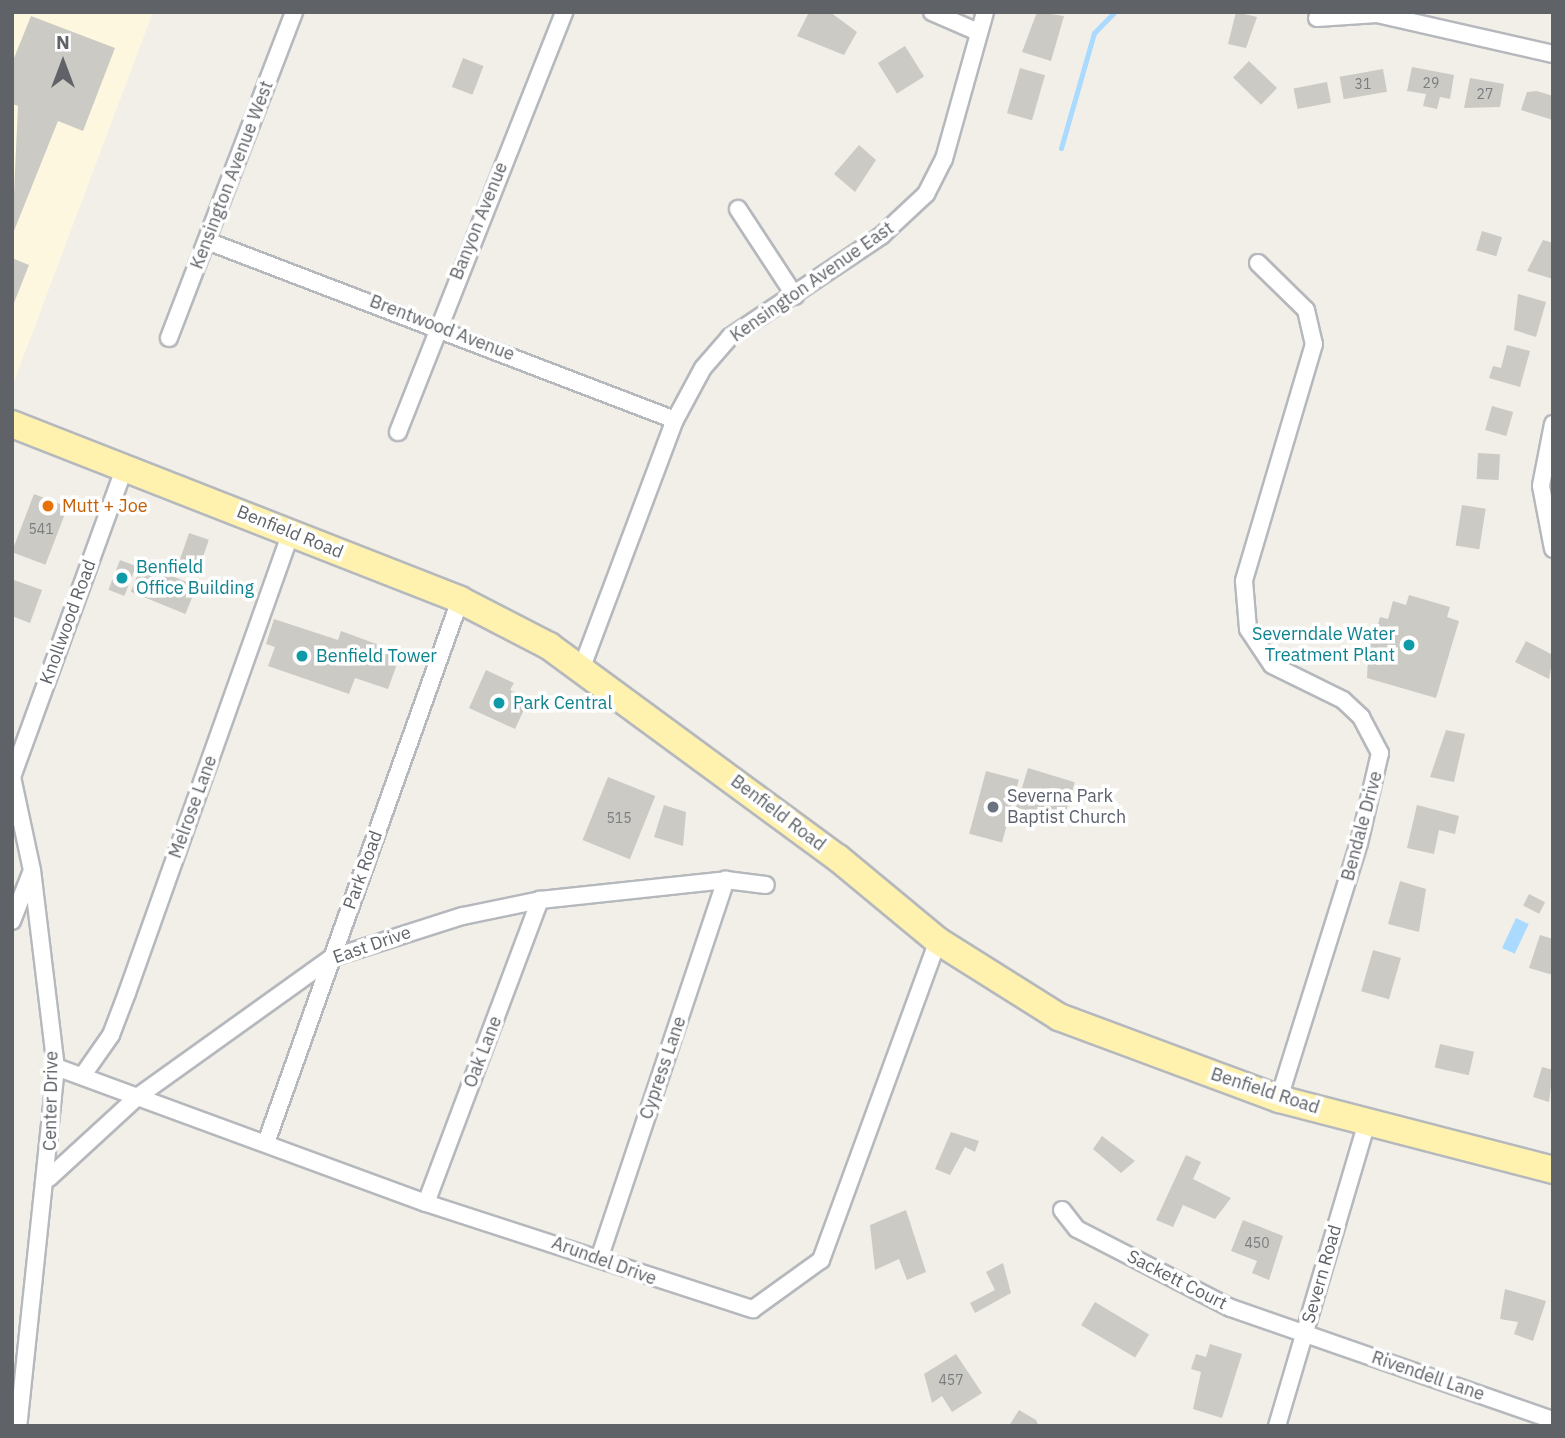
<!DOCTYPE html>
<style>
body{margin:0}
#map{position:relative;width:1565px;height:1438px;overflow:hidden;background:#f1efe8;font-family:"IBM Plex Sans",sans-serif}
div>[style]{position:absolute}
.commercial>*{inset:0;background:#fef7e0}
.water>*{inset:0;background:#aadaff;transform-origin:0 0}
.stream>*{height:5px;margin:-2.5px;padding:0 2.5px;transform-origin:2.5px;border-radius:2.5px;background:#aadaff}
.building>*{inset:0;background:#cccac5;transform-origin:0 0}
.roads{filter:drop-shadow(2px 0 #b5b8bc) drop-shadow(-2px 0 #b5b8bc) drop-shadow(0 2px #b5b8bc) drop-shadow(0 -2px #b5b8bc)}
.street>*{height:16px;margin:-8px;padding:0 8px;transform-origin:8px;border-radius:8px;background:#fff}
.primary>*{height:26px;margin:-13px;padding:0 13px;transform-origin:13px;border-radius:13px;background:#fff2af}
.dots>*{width:19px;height:19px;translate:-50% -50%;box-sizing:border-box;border:4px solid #fff;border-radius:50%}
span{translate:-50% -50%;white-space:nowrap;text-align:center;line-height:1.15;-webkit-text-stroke:7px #fff;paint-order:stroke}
.number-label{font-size:14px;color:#7a7d7f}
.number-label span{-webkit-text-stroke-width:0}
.street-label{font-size:18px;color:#5f6368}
.food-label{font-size:18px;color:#c56008}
.left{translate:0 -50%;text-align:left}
.culture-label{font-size:18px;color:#0d838f}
.right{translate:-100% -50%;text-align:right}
.worship-label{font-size:18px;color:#5b616d}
.frame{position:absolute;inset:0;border:14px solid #5f6368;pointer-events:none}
.north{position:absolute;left:28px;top:28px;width:70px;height:70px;-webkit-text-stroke:5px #fff;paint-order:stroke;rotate:0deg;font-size:19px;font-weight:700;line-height:28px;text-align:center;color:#5f6368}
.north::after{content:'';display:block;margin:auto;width:24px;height:32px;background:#5f6368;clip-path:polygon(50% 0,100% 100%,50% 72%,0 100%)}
</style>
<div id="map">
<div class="commercial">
<i style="clip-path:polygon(12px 12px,153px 12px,12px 387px)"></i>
</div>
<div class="water">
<i style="left:1516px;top:918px;width:14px;height:33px;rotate:25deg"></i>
</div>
<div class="stream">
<i style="left:1061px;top:148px;width:120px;rotate:-74deg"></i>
<i style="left:1094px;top:33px;width:29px;rotate:-46deg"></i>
</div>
<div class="building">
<i style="clip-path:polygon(809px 12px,830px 12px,857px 32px,844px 55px,797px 36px)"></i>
<i style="clip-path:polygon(1037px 12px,1064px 16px,1051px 61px,1022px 52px)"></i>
<i style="clip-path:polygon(1236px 12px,1257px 17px,1246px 48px,1228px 44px)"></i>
<i style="clip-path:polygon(31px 16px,115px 48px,83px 131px,58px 121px,12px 236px,18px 106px,12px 104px,12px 63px)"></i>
<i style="left:905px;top:46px;width:36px;height:32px;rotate:58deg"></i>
<i style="left:463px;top:58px;width:22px;height:31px;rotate:21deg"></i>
<i style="left:1249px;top:61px;width:39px;height:23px;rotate:44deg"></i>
<i style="clip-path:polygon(1412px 67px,1454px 75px,1450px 99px,1440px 97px,1437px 109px,1423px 106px,1426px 94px,1407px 91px)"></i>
<i style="left:1020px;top:68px;width:26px;height:47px;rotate:16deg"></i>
<i style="left:1383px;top:69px;width:23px;height:44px;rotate:80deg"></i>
<i style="clip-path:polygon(1470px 78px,1504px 84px,1500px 107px,1464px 108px)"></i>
<i style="left:1327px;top:82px;width:21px;height:34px;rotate:79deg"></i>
<i style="clip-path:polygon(1537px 91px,1553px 96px,1553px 120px,1521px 110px,1527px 92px)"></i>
<i style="clip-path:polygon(859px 145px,876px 160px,855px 192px,834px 174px)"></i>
<i style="left:1482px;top:231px;width:21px;height:20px;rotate:17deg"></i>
<i style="clip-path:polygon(1543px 240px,1553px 243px,1553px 279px,1527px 271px)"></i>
<i style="clip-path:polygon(12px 258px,29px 265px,12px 308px)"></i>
<i style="clip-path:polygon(1518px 294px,1546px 302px,1536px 337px,1514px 330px)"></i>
<i style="clip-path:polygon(1507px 345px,1530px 351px,1520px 387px,1489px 378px,1493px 366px,1501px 368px)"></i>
<i style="left:1492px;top:406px;width:22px;height:25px;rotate:16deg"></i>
<i style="left:1478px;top:453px;width:22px;height:26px;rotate:3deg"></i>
<i style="left:34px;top:494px;width:36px;height:62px;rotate:21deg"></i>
<i style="left:1462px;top:505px;width:24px;height:41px;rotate:9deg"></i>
<i style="left:189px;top:533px;width:21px;height:34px;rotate:19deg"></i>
<i style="left:120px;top:560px;width:17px;height:32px;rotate:21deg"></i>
<i style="left:142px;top:564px;width:59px;height:30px;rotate:22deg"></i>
<i style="clip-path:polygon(14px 580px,42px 590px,30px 623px,12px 616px)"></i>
<i style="clip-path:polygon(1409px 595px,1450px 607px,1447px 617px,1459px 621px,1436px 698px,1367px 678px,1369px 638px,1380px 641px,1375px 636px,1380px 617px,1388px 619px,1393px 601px,1406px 605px)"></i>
<i style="clip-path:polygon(274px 619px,338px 640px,341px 631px,401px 653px,388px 689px,355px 678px,349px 694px,268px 666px,275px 647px,266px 644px)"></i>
<i style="clip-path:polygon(1526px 641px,1553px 655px,1549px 679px,1515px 662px)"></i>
<i style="clip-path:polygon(486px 670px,514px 683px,510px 690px,529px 699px,515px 729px,469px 708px)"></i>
<i style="clip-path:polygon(1446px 730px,1465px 734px,1454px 782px,1430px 777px)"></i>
<i style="left:1028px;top:768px;width:49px;height:41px;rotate:17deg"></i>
<i style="left:986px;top:771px;width:34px;height:65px;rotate:15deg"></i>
<i style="left:608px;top:777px;width:51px;height:68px;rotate:22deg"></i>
<i style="clip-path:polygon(664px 805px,686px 812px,683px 846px,654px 837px)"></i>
<i style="clip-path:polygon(1417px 805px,1459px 816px,1455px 834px,1439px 830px,1434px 854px,1407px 848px)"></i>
<i style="clip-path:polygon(1400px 881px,1426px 889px,1419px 932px,1388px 924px)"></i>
<i style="left:1529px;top:894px;width:18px;height:13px;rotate:27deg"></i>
<i style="clip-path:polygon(1540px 935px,1553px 939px,1553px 975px,1529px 968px)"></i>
<i style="left:1373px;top:950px;width:29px;height:43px;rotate:16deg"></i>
<i style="left:1440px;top:1044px;width:35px;height:24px;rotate:13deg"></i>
<i style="clip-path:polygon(1542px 1067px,1553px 1070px,1549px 1102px,1533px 1097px)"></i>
<i style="clip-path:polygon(951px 1132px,979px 1141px,975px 1152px,965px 1147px,950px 1175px,935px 1169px)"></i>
<i style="clip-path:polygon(1102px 1136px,1135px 1161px,1121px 1173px,1093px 1149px)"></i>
<i style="clip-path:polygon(1186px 1155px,1201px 1162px,1193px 1179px,1231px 1198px,1215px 1219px,1183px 1205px,1173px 1227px,1156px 1220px)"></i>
<i style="clip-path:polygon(906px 1210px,926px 1272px,907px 1280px,899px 1259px,875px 1270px,870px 1225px)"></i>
<i style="clip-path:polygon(1243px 1220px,1283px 1236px,1269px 1280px,1252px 1273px,1257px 1261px,1231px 1251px)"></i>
<i style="clip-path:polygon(1003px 1263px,1011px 1293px,975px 1313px,970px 1303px,995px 1290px,986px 1272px)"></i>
<i style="clip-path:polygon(1505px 1289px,1546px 1301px,1533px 1341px,1514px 1334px,1518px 1322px,1500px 1319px)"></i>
<i style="left:1095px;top:1302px;width:63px;height:27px;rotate:31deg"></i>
<i style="clip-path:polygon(1210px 1344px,1242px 1354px,1222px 1418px,1193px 1409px,1201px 1372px,1191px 1369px,1196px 1354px,1206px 1357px)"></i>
<i style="clip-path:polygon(956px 1354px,982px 1393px,952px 1412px,942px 1396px,932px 1403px,924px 1374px)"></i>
<i style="clip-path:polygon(1019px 1410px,1036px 1420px,1039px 1426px,1009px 1426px)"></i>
</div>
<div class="roads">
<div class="street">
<i style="left:932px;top:12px;width:50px;rotate:23.5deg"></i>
<i style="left:1317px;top:18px;width:60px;rotate:-3.8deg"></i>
<i style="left:1377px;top:14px;width:180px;rotate:12.8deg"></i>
<i style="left:738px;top:209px;width:104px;rotate:56.8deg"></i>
<i style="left:207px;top:241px;width:501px;rotate:20.93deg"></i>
<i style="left:1258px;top:263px;width:67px;rotate:44.4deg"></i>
<i style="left:1306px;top:310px;width:35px;rotate:77deg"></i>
<i style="left:1314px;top:344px;width:247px;rotate:106.5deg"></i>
<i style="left:1244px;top:581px;width:48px;rotate:85.2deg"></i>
<i style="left:1248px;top:629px;width:43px;rotate:56.3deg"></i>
<i style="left:1272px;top:665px;width:79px;rotate:26.2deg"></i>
<i style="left:1343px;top:700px;width:25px;rotate:43deg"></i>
<i style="left:1361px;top:717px;width:41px;rotate:62.2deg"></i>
<i style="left:1380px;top:753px;width:92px;rotate:103.1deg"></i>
<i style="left:1359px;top:843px;width:268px;rotate:107.4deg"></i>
<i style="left:169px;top:338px;width:349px;rotate:-69deg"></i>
<i style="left:1553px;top:424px;width:63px;rotate:101deg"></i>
<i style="left:1541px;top:486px;width:64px;rotate:79.2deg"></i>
<i style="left:398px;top:432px;width:452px;rotate:-68.4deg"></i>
<i style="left:582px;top:667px;width:264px;rotate:-69.4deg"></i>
<i style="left:675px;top:420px;width:59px;rotate:-61.7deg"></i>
<i style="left:703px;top:368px;width:41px;rotate:-48.9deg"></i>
<i style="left:730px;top:337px;width:182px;rotate:-33.8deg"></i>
<i style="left:881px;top:236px;width:62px;rotate:-43deg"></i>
<i style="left:926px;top:194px;width:39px;rotate:-63deg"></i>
<i style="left:944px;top:159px;width:153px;rotate:-74.4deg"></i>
<i style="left:12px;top:777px;width:95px;rotate:77.9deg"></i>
<i style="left:32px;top:870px;width:198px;rotate:83.1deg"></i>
<i style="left:56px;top:1067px;width:361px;rotate:96deg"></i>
<i style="left:12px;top:777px;width:330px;rotate:-70deg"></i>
<i style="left:12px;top:921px;width:52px;rotate:-68.4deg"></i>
<i style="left:56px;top:1067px;width:394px;rotate:20.2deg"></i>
<i style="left:426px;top:1203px;width:344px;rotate:18deg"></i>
<i style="left:753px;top:1309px;width:84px;rotate:-35.8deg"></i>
<i style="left:821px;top:1260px;width:340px;rotate:-69.9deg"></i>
<i style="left:83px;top:1075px;width:49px;rotate:-55deg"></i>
<i style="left:111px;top:1035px;width:45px;rotate:-69.1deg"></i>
<i style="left:127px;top:993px;width:489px;rotate:-70.4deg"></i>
<i style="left:267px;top:1140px;width:573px;rotate:-70.33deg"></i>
<i style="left:49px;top:1178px;width:120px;rotate:-42.6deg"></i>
<i style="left:137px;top:1097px;width:239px;rotate:-35.6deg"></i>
<i style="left:331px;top:958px;width:139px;rotate:-17.7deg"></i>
<i style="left:463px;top:916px;width:79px;rotate:-11.7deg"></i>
<i style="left:540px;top:900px;width:187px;rotate:-6.1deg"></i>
<i style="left:726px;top:880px;width:40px;rotate:7.1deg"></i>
<i style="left:426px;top:1203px;width:324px;rotate:-69.4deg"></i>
<i style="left:1062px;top:1210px;width:24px;rotate:52deg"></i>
<i style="left:1077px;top:1229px;width:173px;rotate:27.2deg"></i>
<i style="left:1231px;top:1308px;width:341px;rotate:19.2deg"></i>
<i style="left:600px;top:1256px;width:397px;rotate:-71.5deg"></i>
<i style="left:1277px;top:1426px;width:317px;rotate:-73.5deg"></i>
</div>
<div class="primary">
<i style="left:12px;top:424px;width:481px;rotate:21.4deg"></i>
<i style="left:460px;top:600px;width:100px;rotate:27.3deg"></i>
<i style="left:549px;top:646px;width:358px;rotate:36.3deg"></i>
<i style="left:838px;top:858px;width:130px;rotate:39.7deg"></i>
<i style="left:938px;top:941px;width:143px;rotate:32.1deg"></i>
<i style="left:1059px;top:1017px;width:235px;rotate:20.4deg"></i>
<i style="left:1279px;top:1099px;width:283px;rotate:14.5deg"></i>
</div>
</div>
<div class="dots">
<i style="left:48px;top:506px;background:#e8710a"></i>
<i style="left:122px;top:578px;background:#0f9aa8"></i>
<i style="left:1409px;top:645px;background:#0f9aa8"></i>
<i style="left:302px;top:656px;background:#0f9aa8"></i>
<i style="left:499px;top:703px;background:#0f9aa8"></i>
<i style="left:993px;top:807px;background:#6b7280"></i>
</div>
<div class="number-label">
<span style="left:1431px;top:83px">29</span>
<span style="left:1363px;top:84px">31</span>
<span style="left:1485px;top:94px">27</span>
<span style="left:41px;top:529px">541</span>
<span style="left:619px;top:818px">515</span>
<span style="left:1257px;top:1243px">450</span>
<span style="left:951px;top:1380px">457</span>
</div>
<div class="street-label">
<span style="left:232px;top:175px;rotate:-69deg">Kensington Avenue West</span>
<span style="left:479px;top:221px;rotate:-68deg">Banyon Avenue</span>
<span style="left:812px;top:282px;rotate:-35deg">Kensington Avenue East</span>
<span style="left:442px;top:328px;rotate:21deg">Brentwood Avenue</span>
<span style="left:290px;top:532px;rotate:22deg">Benfield Road</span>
<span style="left:68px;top:622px;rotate:-70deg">Knollwood Road</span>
<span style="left:193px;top:807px;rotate:-70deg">Melrose Lane</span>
<span style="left:778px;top:813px;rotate:37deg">Benfield Road</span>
<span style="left:1362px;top:826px;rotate:-75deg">Bendale Drive</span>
<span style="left:363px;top:870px;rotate:-70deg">Park Road</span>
<span style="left:372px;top:945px;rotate:-19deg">East Drive</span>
<span style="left:483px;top:1052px;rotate:-69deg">Oak Lane</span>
<span style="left:663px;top:1068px;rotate:-71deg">Cypress Lane</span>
<span style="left:1265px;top:1091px;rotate:18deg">Benfield Road</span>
<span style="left:51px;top:1101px;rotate:-89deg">Center Drive</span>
<span style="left:604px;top:1261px;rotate:20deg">Arundel Drive</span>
<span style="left:1322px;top:1274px;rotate:-74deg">Severn Road</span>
<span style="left:1177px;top:1280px;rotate:27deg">Sackett Court</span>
<span style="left:1428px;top:1376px;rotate:19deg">Rivendell Lane</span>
</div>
<div class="food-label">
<span class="left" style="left:62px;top:506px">Mutt + Joe</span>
</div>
<div class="culture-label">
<span class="left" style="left:136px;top:578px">Benfield<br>Office Building</span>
<span class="right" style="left:1395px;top:645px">Severndale Water<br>Treatment Plant</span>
<span class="left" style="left:316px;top:656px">Benfield Tower</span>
<span class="left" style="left:513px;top:703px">Park Central</span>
</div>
<div class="worship-label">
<span class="left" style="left:1007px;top:807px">Severna Park<br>Baptist Church</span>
</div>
<div class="frame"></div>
<div class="north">N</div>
</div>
